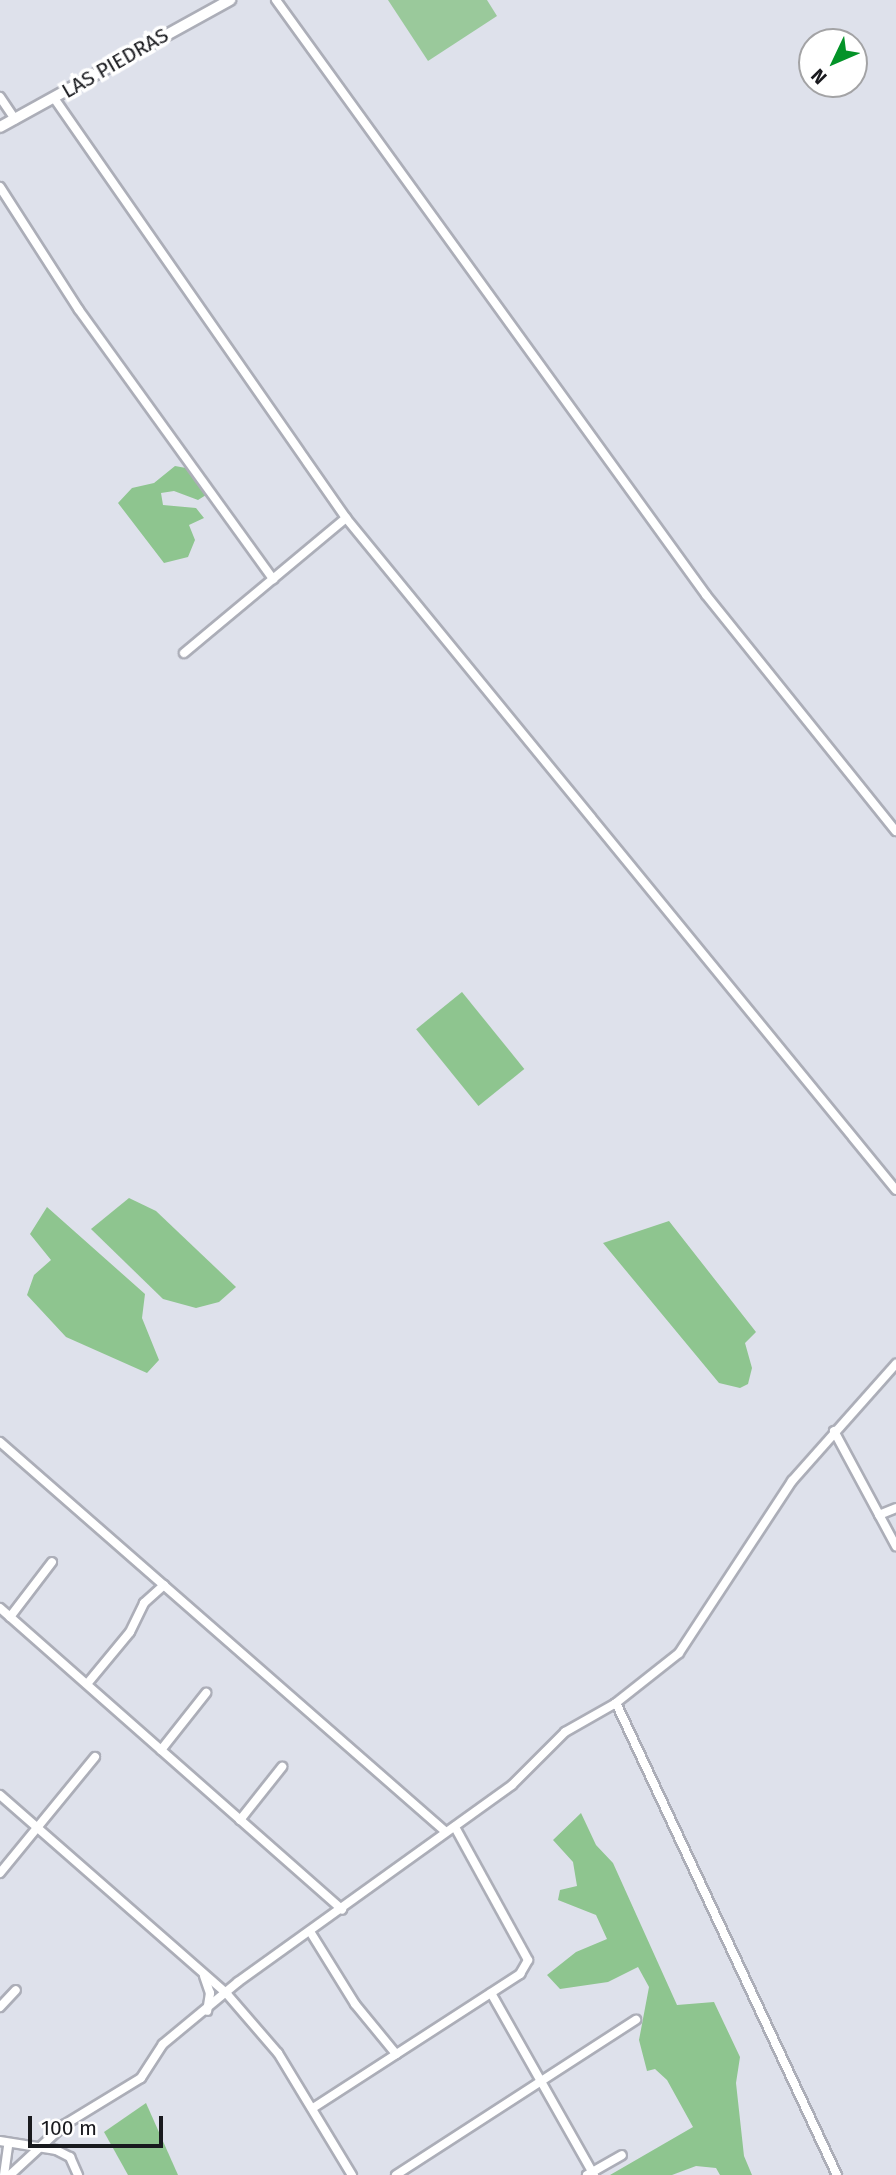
<!DOCTYPE html>
<style>
body{margin:0}
#map{position:relative;width:896px;height:2175px;overflow:hidden;background:#dee1eb;font-family:"Fira Sans",sans-serif}
div>[style]{position:absolute}
.green>*{inset:0;background:#9ac99b}
.forest>*{inset:0;background:#8ec58f;transform-origin:0 0}
.roads{filter:drop-shadow(2px 0 #acaeb8) drop-shadow(-2px 0 #acaeb8) drop-shadow(0 2px #acaeb8) drop-shadow(0 -2px #acaeb8)}
.street>*{height:8px;margin:-4px;padding:0 4px;transform-origin:4px;border-radius:4px;background:#fff}
.secondary>*{height:10px;margin:-5px;padding:0 5px;transform-origin:5px;border-radius:5px;background:#fff}
span{translate:-50% -50%;white-space:nowrap;text-align:center;line-height:1.15;-webkit-text-stroke:7px #fff;paint-order:stroke}
.street-label{font-size:21px;color:#191a1e}
.north{position:absolute;left:798px;top:28px;width:70px;height:70px;box-sizing:border-box;background:#fff;border:2px solid #a3a3a5;border-radius:50%;rotate:226deg;font-size:19px;font-weight:700;line-height:28px;text-align:center;color:#191a1e}
.north::after{content:'';display:block;margin:auto;width:24px;height:32px;background:#039328;clip-path:polygon(50% 0,100% 100%,50% 72%,0 100%)}
.scale{position:absolute;left:28px;top:2116px;width:135px;height:32px;box-sizing:border-box;border:4px solid #191a1e;border-top:0;padding-left:9px;font-size:21px;line-height:24px;white-space:nowrap;color:#191a1e;-webkit-text-stroke:5px #fff;paint-order:stroke}
</style>
<div id="map">
<div class="green">
<i style="clip-path:polygon(388px 0,487px 0,497px 16px,428px 61px)"></i>
</div>
<div class="forest">
<i style="clip-path:polygon(175px 466px,186px 468px,206px 495px,198px 500px,174px 491px,161px 493px,163px 505px,196px 508px,204px 518px,189px 525px,195px 540px,188px 557px,164px 563px,118px 503px,132px 488px,154px 483px)"></i>
<i style="left:462px;top:992px;width:99px;height:59px;rotate:51deg"></i>
<i style="clip-path:polygon(129px 1198px,156px 1211px,236px 1287px,219px 1302px,196px 1308px,163px 1299px,91px 1229px)"></i>
<i style="clip-path:polygon(47px 1207px,145px 1294px,142px 1318px,159px 1360px,147px 1373px,66px 1337px,27px 1295px,34px 1275px,51px 1260px,30px 1234px)"></i>
<i style="clip-path:polygon(669px 1221px,756px 1332px,745px 1343px,752px 1368px,748px 1384px,740px 1388px,719px 1383px,603px 1243px)"></i>
<i style="clip-path:polygon(581px 1813px,596px 1845px,613px 1863px,677px 2005px,714px 2002px,740px 2057px,736px 2083px,744px 2156px,752px 2175px,720px 2175px,716px 2168px,696px 2166px,672px 2175px,610px 2175px,693px 2127px,667px 2080px,655px 2069px,647px 2071px,639px 2040px,649px 1987px,638px 1967px,608px 1982px,560px 1989px,547px 1975px,576px 1952px,607px 1939px,596px 1915px,558px 1900px,560px 1890px,577px 1886px,573px 1862px,553px 1840px)"></i>
<i style="clip-path:polygon(146px 2103px,178px 2175px,128px 2175px,104px 2132px)"></i>
</div>
<div class="roads">
<div class="street">
<i style="left:276px;top:0;width:734px;rotate:54.14deg"></i>
<i style="left:706px;top:595px;width:303px;rotate:51.2deg"></i>
<i style="left:0;top:97px;width:27px;rotate:56deg"></i>
<i style="left:54px;top:98px;width:512px;rotate:55.19deg"></i>
<i style="left:346px;top:518px;width:868px;rotate:50.7deg"></i>
<i style="left:0;top:187px;width:146px;rotate:57.3deg"></i>
<i style="left:79px;top:310px;width:332px;rotate:54.2deg"></i>
<i style="left:184px;top:653px;width:211px;rotate:-39.8deg"></i>
<i style="left:834px;top:1431px;width:131px;rotate:61.7deg"></i>
<i style="left:0;top:1442px;width:592px;rotate:41.17deg"></i>
<i style="left:879px;top:1515px;width:18px;rotate:-22deg"></i>
<i style="left:0;top:1608px;width:456px;rotate:41.4deg"></i>
<i style="left:10px;top:1617px;width:69px;rotate:-52.6deg"></i>
<i style="left:87px;top:1684px;width:67px;rotate:-50.4deg"></i>
<i style="left:130px;top:1632px;width:32px;rotate:-64deg"></i>
<i style="left:144px;top:1603px;width:27px;rotate:-42deg"></i>
<i style="left:616px;top:1703px;width:521px;rotate:64.91deg"></i>
<i style="left:161px;top:1750px;width:73px;rotate:-51.7deg"></i>
<i style="left:0;top:1795px;width:302px;rotate:41.2deg"></i>
<i style="left:227px;top:1994px;width:78px;rotate:49.2deg"></i>
<i style="left:278px;top:2053px;width:143px;rotate:58.8deg"></i>
<i style="left:240px;top:1820px;width:68px;rotate:-51.6deg"></i>
<i style="left:0;top:1873px;width:150px;rotate:-50.7deg"></i>
<i style="left:311px;top:1933px;width:84px;rotate:58.2deg"></i>
<i style="left:355px;top:2004px;width:65px;rotate:50.6deg"></i>
<i style="left:204px;top:1976px;width:18px;rotate:71deg"></i>
<i style="left:210px;top:1993px;width:18px;rotate:99deg"></i>
<i style="left:491px;top:1993px;width:209px;rotate:60.5deg"></i>
<i style="left:0;top:2007px;width:23px;rotate:-47deg"></i>
<i style="left:313px;top:2108px;width:247px;rotate:-32.9deg"></i>
<i style="left:520px;top:1974px;width:16px;rotate:-60deg"></i>
<i style="left:528px;top:1960px;width:152px;rotate:-118.8deg"></i>
<i style="left:0;top:2141px;width:57px;rotate:9.1deg"></i>
<i style="left:56px;top:2150px;width:16px;rotate:27deg"></i>
<i style="left:70px;top:2157px;width:20px;rotate:66deg"></i>
<i style="left:4px;top:2175px;width:29px;rotate:-82deg"></i>
<i style="left:10px;top:2175px;width:74px;rotate:-42.8deg"></i>
<i style="left:64px;top:2125px;width:90px;rotate:-31.4deg"></i>
<i style="left:141px;top:2078px;width:40px;rotate:-57.1deg"></i>
<i style="left:163px;top:2044px;width:97px;rotate:-39.6deg"></i>
<i style="left:238px;top:1982px;width:337px;rotate:-35.7deg"></i>
<i style="left:512px;top:1785px;width:75px;rotate:-45deg"></i>
<i style="left:565px;top:1732px;width:59px;rotate:-29.6deg"></i>
<i style="left:616px;top:1703px;width:80px;rotate:-38.4deg"></i>
<i style="left:679px;top:1653px;width:206px;rotate:-56.7deg"></i>
<i style="left:792px;top:1481px;width:157px;rotate:-48.4deg"></i>
<i style="left:396px;top:2175px;width:286px;rotate:-32.9deg"></i>
<i style="left:587px;top:2175px;width:40px;rotate:-29.7deg"></i>
</div>
<div class="secondary">
<i style="left:0;top:127px;width:263px;rotate:-28.9deg"></i>
</div>
</div>
<div class="street-label">
<span style="left:115px;top:63px;rotate:-30deg">LAS PIEDRAS</span>
</div>
<div class="north">N</div>
<div class="scale">100 m</div>
</div>
